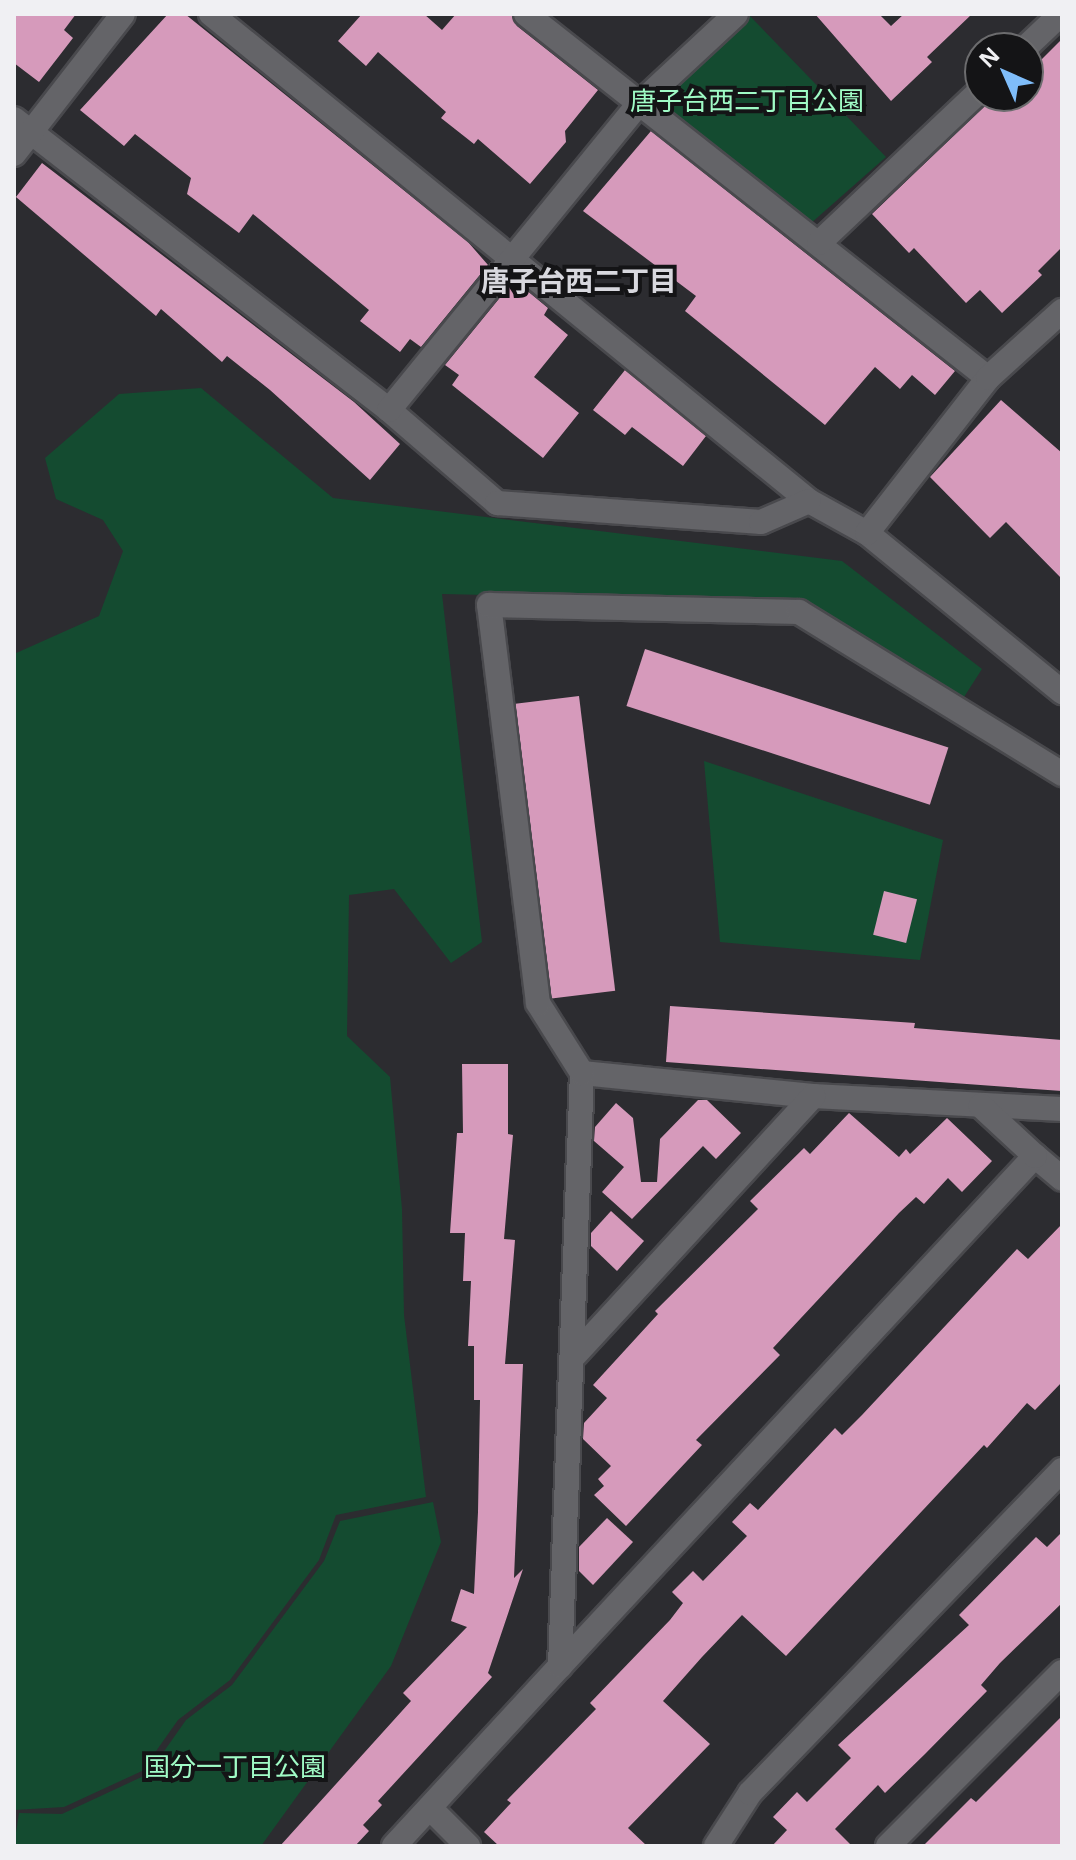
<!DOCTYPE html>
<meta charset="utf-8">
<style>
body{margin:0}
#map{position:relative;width:1076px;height:1860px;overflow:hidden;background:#2c2c30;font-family:"Open Sans","Noto Sans JP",sans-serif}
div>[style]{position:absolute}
.green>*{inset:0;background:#144b30}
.building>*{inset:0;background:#d69abb;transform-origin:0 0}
.roads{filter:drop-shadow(2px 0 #49494d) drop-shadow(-2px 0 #49494d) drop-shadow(0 2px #49494d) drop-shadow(0 -2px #49494d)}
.minor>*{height:24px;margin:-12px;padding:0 12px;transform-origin:12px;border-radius:12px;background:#646468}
span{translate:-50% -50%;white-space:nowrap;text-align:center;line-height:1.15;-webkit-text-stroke:8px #141416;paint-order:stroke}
.park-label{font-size:26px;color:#a0fbc6}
.neighbourhood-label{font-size:28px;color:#d8d8de;font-weight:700}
.frame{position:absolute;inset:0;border:16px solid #f0f0f3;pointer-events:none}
.north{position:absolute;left:964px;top:32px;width:80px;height:80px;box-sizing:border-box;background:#141416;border:2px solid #6c6c6e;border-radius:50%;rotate:315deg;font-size:22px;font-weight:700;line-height:32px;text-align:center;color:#f0f0f3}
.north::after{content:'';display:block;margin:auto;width:28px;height:36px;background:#7fbdfa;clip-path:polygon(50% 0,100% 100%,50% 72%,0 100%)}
</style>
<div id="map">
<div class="green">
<i style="clip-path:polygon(750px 16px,886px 157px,810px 224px,654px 105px)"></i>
<i style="clip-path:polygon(201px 388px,333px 498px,842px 561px,982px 669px,964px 697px,796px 602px,442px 594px,482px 942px,451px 963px,394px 889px,349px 895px,347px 1036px,390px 1077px,402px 1209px,404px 1315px,426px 1497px,336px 1515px,319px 1560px,230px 1680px,178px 1720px,142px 1771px,64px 1807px,14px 1810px,14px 654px,99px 616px,123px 551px,103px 520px,56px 499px,45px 458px,119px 394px)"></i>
<i style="clip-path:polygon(704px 761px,943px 840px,920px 960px,720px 942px)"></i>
<i style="clip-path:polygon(433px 1502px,441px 1542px,391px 1666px,261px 1846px,14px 1846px,19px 1813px,62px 1814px,148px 1774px,186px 1720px,232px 1685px,324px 1561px,340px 1521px)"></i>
</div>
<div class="building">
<i style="clip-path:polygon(14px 14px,76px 14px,64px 30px,73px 38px,39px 82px,14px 63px)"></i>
<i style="clip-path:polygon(168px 14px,185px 14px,468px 242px,488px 265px,421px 347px,410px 339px,400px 352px,360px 321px,369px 310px,253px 214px,239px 233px,187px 194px,191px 178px,135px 134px,124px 146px,80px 110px)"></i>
<i style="clip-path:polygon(362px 14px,424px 14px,442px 30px,456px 14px,511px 14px,517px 26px,598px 90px,565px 131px,566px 142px,530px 184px,478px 139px,474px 144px,441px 118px,446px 112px,378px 52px,366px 66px,338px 41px)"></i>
<i style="clip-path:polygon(815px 14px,879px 14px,891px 26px,904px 14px,972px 14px,927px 57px,932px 62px,891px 101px)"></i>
<i style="clip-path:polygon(1062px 39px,1062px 247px,1038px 271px,1042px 275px,1002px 313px,980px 290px,966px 303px,914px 248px,909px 253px,872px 214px,995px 96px,1028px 96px,1028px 73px)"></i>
<i style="clip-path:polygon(651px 131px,955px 371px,935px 395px,912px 375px,900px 389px,875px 367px,825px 425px,685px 311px,696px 296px,583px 211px)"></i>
<i style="clip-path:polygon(42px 163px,354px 402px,400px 444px,370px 480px,270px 390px,227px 356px,222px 362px,161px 309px,156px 316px,16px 197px)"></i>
<i style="clip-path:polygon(511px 284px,516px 288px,519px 284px,548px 308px,544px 315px,568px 335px,534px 377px,579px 413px,543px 458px,452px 385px,459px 375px,445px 365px)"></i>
<i style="clip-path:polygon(625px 370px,706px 436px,683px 466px,632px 427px,625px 435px,593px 410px)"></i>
<i style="clip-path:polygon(1001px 400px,1062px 453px,1062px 579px,1006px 522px,990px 538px,930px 477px)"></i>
<i style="left:645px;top:649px;width:319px;height:60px;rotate:18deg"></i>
<i style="left:579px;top:696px;width:297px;height:64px;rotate:83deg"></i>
<i style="left:884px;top:891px;width:34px;height:45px;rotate:14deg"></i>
<i style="clip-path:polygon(670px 1006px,915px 1023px,914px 1028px,1062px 1040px,1062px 1091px,666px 1062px)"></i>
<i style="clip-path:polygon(462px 1064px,508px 1064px,508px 1134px,513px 1135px,504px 1239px,515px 1240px,505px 1364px,523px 1364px,514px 1578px,523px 1569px,488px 1673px,492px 1677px,378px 1801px,382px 1805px,363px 1825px,369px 1831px,355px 1846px,280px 1846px,411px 1701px,403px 1693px,467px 1627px,451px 1621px,461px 1589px,474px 1594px,478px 1512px,480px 1400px,474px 1400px,474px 1346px,468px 1346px,471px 1281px,463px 1281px,465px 1233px,450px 1233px,457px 1133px,463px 1133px)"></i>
<i style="clip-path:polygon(698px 1100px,707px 1100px,741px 1133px,716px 1159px,703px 1146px,632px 1219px,602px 1192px,624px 1167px,594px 1141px,595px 1127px,616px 1103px,633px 1118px,641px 1182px,657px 1182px,660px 1139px)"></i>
<i style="clip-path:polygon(849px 1113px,899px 1157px,906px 1149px,910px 1154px,947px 1118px,992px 1161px,962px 1192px,948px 1178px,924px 1204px,916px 1197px,899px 1213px,773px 1348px,780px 1355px,696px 1440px,702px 1445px,626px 1526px,594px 1495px,604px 1486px,598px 1479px,611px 1466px,583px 1439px,584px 1423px,607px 1398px,593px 1385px,658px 1314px,655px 1311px,758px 1209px,750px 1201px,804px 1148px,810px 1154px)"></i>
<i style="clip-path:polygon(611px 1211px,644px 1241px,617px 1271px,591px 1246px,591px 1233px)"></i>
<i style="clip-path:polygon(1062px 1224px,1062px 1382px,1035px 1410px,1027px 1403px,987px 1448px,984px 1445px,786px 1656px,742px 1615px,702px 1657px,663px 1701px,710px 1744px,628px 1828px,647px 1846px,499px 1846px,484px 1832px,511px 1803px,507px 1800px,596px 1709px,590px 1703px,670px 1620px,683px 1603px,672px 1592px,693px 1571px,703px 1581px,747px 1536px,732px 1522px,750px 1503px,758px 1510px,835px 1428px,842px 1435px,862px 1415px,1017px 1249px,1028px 1259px)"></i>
<i style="clip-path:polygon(607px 1518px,633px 1542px,593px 1585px,579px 1571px,579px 1547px)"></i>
<i style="clip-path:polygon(1062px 1532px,1062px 1603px,1000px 1663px,981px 1685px,987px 1691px,925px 1754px,885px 1793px,878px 1785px,835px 1829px,852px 1846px,772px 1846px,787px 1830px,773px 1817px,797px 1792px,807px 1802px,851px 1758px,838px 1745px,969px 1625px,959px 1615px,1036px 1537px,1047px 1547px)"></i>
<i style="clip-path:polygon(1062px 1716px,1062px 1846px,923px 1846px,971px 1798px,976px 1802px)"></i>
</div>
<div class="roads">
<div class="minor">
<i style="left:211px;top:14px;width:771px;rotate:39.16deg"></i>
<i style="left:809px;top:501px;width:66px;rotate:28.9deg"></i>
<i style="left:867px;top:533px;width:252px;rotate:39.2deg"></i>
<i style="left:526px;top:14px;width:588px;rotate:38.23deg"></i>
<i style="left:1025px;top:48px;width:50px;rotate:-43.4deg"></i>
<i style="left:14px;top:119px;width:475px;rotate:37.8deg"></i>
<i style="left:389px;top:410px;width:143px;rotate:40.7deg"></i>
<i style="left:497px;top:503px;width:265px;rotate:4.1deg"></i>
<i style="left:761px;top:522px;width:52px;rotate:-23.6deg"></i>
<i style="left:14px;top:154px;width:177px;rotate:-52.1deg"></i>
<i style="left:819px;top:243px;width:221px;rotate:-43.4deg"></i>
<i style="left:389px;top:410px;width:392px;rotate:-50.8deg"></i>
<i style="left:637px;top:106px;width:135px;rotate:-42.9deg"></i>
<i style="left:867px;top:533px;width:197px;rotate:-52deg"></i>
<i style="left:988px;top:378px;width:100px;rotate:-42.2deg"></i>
<i style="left:582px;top:1073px;width:232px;rotate:5.7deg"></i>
<i style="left:813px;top:1096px;width:249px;rotate:3deg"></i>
<i style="left:1035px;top:1156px;width:35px;rotate:40deg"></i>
<i style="left:575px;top:1355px;width:352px;rotate:-47.4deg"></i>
<i style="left:560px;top:1666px;width:697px;rotate:-47.04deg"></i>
<i style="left:1035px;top:1156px;width:74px;rotate:-137.2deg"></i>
<i style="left:430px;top:1808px;width:54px;rotate:45deg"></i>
<i style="left:394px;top:1846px;width:245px;rotate:-47.3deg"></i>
<i style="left:560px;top:1666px;width:593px;rotate:-87.88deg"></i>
<i style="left:582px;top:1073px;width:83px;rotate:-122.2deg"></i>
<i style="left:538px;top:1003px;width:401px;rotate:-97deg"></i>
<i style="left:489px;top:605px;width:310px;rotate:1.3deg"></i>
<i style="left:799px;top:612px;width:309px;rotate:31.6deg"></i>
<i style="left:716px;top:1846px;width:63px;rotate:-57.3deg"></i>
<i style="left:750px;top:1793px;width:449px;rotate:-46deg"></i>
<i style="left:888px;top:1846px;width:246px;rotate:-45deg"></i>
</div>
</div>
<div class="park-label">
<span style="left:747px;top:101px">唐子台西二丁目公園</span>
<span style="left:235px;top:1767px">国分一丁目公園</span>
</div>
<div class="neighbourhood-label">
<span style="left:579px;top:280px">唐子台西二丁目</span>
</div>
<div class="frame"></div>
<div class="north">N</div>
</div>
